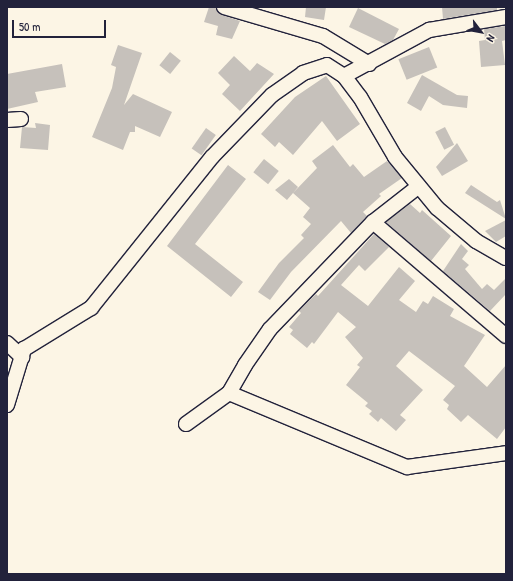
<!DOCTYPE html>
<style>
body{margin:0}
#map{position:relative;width:513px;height:581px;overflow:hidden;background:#fcf5e5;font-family:"Patrick Hand",sans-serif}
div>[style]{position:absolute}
.building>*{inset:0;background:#c6c1bb;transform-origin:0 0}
.roads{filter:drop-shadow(1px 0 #22223b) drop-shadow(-1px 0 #22223b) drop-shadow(0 1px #22223b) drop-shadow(0 -1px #22223b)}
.street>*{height:14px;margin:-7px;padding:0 7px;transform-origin:7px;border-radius:7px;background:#fcf5e5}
span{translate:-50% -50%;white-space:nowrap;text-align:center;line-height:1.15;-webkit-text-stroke:3.5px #fcf5e5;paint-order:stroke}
.frame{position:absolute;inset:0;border:8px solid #22223b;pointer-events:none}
.north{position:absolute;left:461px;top:12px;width:40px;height:40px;-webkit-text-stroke:3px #fcf5e5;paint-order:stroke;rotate:122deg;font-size:11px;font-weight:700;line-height:16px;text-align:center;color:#22223b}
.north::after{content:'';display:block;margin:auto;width:14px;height:18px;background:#22223b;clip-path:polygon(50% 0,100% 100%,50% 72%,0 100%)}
.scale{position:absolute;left:12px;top:20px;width:94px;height:18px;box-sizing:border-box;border:2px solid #22223b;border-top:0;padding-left:5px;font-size:12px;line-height:14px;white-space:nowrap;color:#22223b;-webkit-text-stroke:3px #fcf5e5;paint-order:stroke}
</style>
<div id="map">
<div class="building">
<i style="clip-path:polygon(209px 7px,216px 8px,222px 15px,240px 21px,232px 39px,216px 35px,218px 26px,204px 22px)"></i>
<i style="clip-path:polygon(306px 7px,326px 7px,324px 20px,305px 17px)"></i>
<i style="clip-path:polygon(442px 7px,497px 7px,497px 10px,443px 19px)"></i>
<i style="clip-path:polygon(358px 8px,399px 29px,393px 40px,385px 44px,349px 27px)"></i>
<i style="clip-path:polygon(506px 26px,506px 40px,502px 41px,505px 65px,481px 67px,479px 41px,485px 40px,484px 29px)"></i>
<i style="clip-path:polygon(118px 45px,142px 53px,124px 105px,133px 94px,172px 112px,160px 137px,135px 126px,135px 132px,130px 132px,123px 150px,92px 137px,112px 88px,116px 67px,111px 65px)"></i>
<i style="left:429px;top:47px;width:22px;height:33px;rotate:68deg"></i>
<i style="left:170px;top:52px;width:14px;height:17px;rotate:39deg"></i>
<i style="clip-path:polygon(234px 56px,250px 71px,257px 63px,274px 74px,240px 111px,222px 94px,230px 85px,218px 73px)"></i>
<i style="clip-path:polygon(62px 64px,66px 87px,35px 92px,38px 102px,7px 109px,7px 74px)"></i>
<i style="clip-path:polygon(422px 75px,457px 95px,468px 96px,467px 108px,443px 105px,429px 96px,421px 111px,407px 103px)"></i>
<i style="clip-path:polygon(326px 76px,360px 124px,337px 141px,322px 121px,293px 155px,279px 142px,275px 147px,261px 134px,295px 97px)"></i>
<i style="clip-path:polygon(35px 123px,50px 125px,48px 150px,20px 148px,22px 127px,36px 128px)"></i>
<i style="left:445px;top:127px;width:20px;height:11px;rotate:63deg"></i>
<i style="left:206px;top:128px;width:12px;height:25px;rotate:35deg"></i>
<i style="clip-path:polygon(457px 143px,468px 161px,442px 176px,436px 167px)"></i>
<i style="clip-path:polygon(333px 145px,350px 167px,353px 164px,364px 177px,387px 161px,402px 178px,379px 194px,381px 196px,363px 212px,367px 216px,351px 233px,341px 221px,291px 272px,270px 300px,258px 292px,279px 263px,304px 238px,301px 235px,311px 224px,303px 217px,310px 208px,293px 193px,287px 200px,275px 190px,289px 179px,298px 187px,293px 193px,317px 168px,312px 161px)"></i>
<i style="left:264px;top:159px;width:19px;height:17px;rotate:39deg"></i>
<i style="clip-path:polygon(228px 165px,246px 179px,195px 244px,243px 282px,231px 297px,167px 246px)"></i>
<i style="clip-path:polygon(471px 185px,497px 202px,500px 200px,506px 219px,465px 193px)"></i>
<i style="clip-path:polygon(410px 204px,420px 213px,422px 210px,451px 236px,431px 261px,386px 222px)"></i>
<i style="clip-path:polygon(506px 220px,506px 236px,496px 242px,485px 231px)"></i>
<i style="clip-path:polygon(374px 234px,389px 247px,365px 271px,359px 265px,341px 285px,368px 306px,399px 267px,415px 281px,399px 300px,416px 312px,423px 301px,428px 304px,433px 296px,454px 309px,450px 316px,485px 335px,464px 366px,487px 387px,506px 365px,506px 427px,497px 439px,468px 415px,461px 422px,447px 409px,449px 405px,443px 400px,455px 386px,409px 351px,396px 366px,423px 390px,400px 415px,406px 420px,396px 431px,381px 418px,378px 422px,369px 414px,372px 411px,365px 406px,368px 403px,346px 385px,360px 367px,357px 365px,363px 358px,345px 337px,356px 327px,338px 312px,314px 344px,312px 342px,307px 348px,290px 334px,293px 330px,289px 327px,301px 313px,299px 311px,316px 294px,318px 296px)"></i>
<i style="clip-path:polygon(461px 244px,468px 251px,462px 259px,469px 265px,465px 269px,482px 289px,487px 284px,494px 290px,506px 278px,506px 294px,490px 311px,443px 271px)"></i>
</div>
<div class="roads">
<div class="street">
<i style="left:224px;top:7px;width:103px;rotate:16.3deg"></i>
<i style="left:323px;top:36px;width:54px;rotate:31.3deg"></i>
<i style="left:344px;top:76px;width:97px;rotate:-28.4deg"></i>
<i style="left:429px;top:30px;width:78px;rotate:-9.6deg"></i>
<i style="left:7px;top:120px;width:14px;rotate:-4deg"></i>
<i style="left:373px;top:222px;width:175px;rotate:40.6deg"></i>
<i style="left:7px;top:343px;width:21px;rotate:43deg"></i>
<i style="left:229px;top:393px;width:193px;rotate:22.6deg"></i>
<i style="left:407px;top:467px;width:100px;rotate:-8deg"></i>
<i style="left:7px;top:405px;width:59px;rotate:-73.1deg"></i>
<i style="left:24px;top:349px;width:79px;rotate:-31.5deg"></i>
<i style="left:91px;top:308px;width:193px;rotate:-51.3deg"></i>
<i style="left:212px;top:157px;width:86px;rotate:-45.9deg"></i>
<i style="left:272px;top:95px;width:38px;rotate:-35deg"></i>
<i style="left:303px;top:73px;width:25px;rotate:-18deg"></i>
<i style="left:327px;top:65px;width:20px;rotate:33deg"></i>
<i style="left:344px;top:76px;width:26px;rotate:53deg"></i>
<i style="left:360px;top:97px;width:69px;rotate:59.7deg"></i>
<i style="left:395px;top:157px;width:66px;rotate:50.5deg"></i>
<i style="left:437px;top:208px;width:51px;rotate:40.2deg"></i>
<i style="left:476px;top:241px;width:34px;rotate:30deg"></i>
<i style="left:186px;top:424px;width:53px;rotate:-35.8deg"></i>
<i style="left:229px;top:393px;width:32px;rotate:-60deg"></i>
<i style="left:245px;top:365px;width:44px;rotate:-55.2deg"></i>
<i style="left:270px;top:329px;width:149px;rotate:-46.1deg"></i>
<i style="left:373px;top:222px;width:58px;rotate:-38deg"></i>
</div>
</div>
<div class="frame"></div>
<div class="north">N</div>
<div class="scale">50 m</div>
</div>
